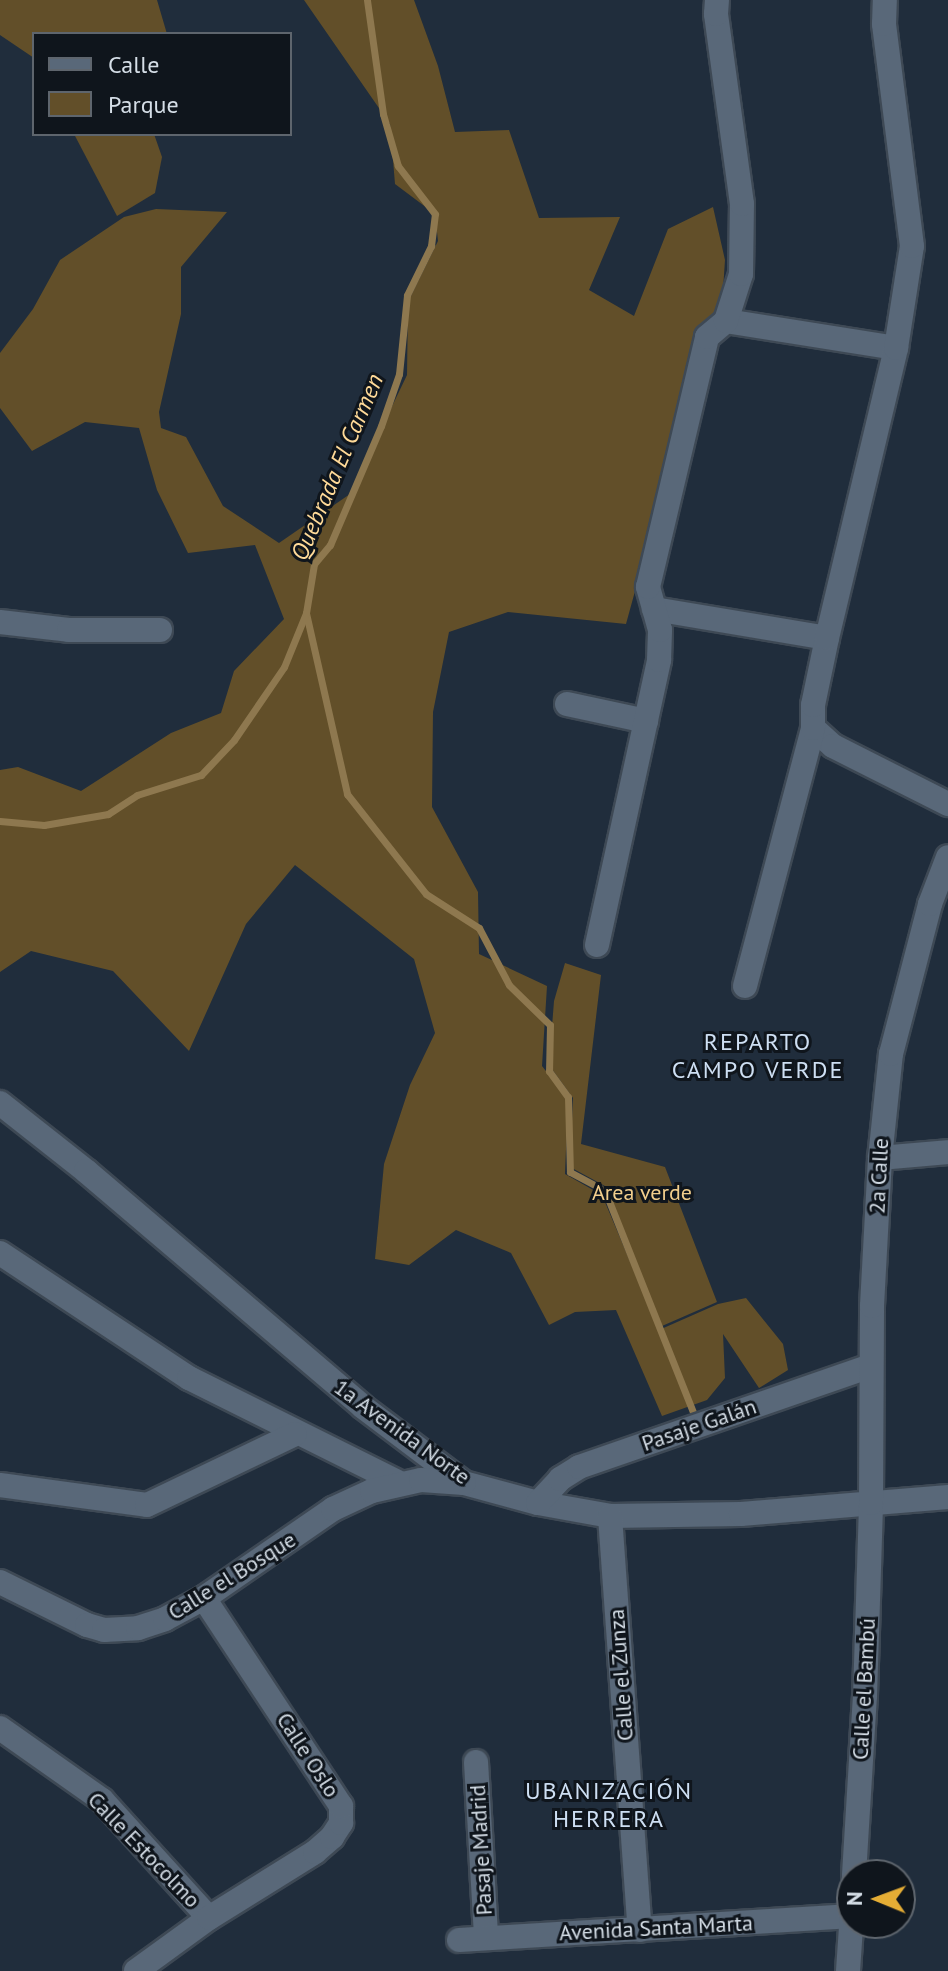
<!DOCTYPE html>
<meta charset="utf-8">
<style>
body{margin:0}
#map{position:relative;width:948px;height:1971px;overflow:hidden;background:#202d3c;font-family:"PT Sans",sans-serif}
div>[style]{position:absolute}
.green>*{inset:0;background:#624f29}
.stream>*{height:7px;margin:-3.5px;padding:0 3.5px;transform-origin:3.5px;border-radius:3.5px;background:#8e784f}
.roads{filter:drop-shadow(2px 0 #3e4955) drop-shadow(-2px 0 #3e4955) drop-shadow(0 2px #3e4955) drop-shadow(0 -2px #3e4955)}
.minor>*{height:24px;margin:-12px;padding:0 12px;transform-origin:12px;border-radius:12px;background:#596879}
.tertiary>*{height:24px;margin:-12px;padding:0 12px;transform-origin:12px;border-radius:12px;background:#596879}
span{translate:-50% -50%;white-space:nowrap;text-align:center;line-height:1.15;-webkit-text-stroke:6px #0f151c;paint-order:stroke}
.street-label{font-size:22px;color:#d5dee7}
.park-label{font-size:22px;color:#f2ce8c}
.water-label{font-size:24px;color:#ffda98;font-style:italic}
.neighbourhood-label{font-size:24px;color:#cedff3;letter-spacing:2px}
.legend{position:absolute;left:32px;top:32px;width:260px;height:104px;box-sizing:border-box;background:#0f151c;border:2px solid #5e656d;margin:0;padding:10px 14px;list-style:none;font-size:24px;color:#d5dee7}
.legend li{display:flex;align-items:center;gap:16px;height:40px}
.legend b{width:40px;border:2px solid #5e656d}
.north{position:absolute;left:836px;top:1859px;width:80px;height:80px;box-sizing:border-box;background:#0f151c;border:2px solid #5e656d;border-radius:50%;rotate:271deg;font-size:22px;font-weight:700;line-height:32px;text-align:center;color:#d5dee7}
.north::after{content:'';display:block;margin:auto;width:28px;height:36px;background:#e5ad35;clip-path:polygon(50% 0,100% 100%,50% 72%,0 100%)}
</style>
<div id="map">
<div class="green">
<i style="clip-path:polygon(0 0,157px 0,167px 34px,34px 34px,34px 58px,0 35px)"></i>
<i style="clip-path:polygon(304px 0,414px 0,438px 66px,455px 132px,509px 130px,539px 218px,620px 217px,589px 290px,634px 316px,668px 229px,713px 207px,725px 260px,721px 320px,668px 471px,626px 624px,508px 612px,449px 632px,433px 712px,432px 807px,478px 892px,479px 954px,547px 986px,542px 1066px,568px 1099px,565px 1174px,602px 1195px,659px 1330px,718px 1304px,746px 1298px,783px 1344px,788px 1370px,759px 1388px,723px 1334px,725px 1378px,707px 1400px,662px 1416px,616px 1310px,575px 1312px,549px 1325px,511px 1253px,456px 1230px,409px 1265px,375px 1259px,384px 1164px,410px 1085px,435px 1033px,414px 959px,295px 865px,246px 924px,189px 1051px,113px 971px,31px 951px,0 972px,0 770px,18px 767px,81px 791px,171px 733px,221px 713px,234px 671px,284px 619px,255px 545px,188px 553px,157px 490px,139px 428px,85px 422px,32px 451px,0 408px,0 353px,33px 309px,60px 260px,124px 217px,156px 209px,227px 212px,181px 267px,181px 314px,159px 412px,161px 428px,186px 437px,223px 506px,279px 543px,350px 494px,407px 375px,408px 302px,438px 241px,435px 214px,395px 184px,390px 124px)"></i>
<i style="clip-path:polygon(74px 134px,154px 134px,162px 157px,155px 193px,117px 216px)"></i>
<i style="clip-path:polygon(565px 963px,601px 975px,581px 1144px,665px 1167px,717px 1302px,662px 1326px,605px 1186px,570px 1167px,573px 1098px,549px 1065px,554px 1001px)"></i>
</div>
<div class="stream">
<i style="left:306px;top:613px;width:186px;rotate:77.2deg"></i>
<i style="left:347px;top:794px;width:127px;rotate:51.7deg"></i>
<i style="left:426px;top:894px;width:63px;rotate:32.7deg"></i>
<i style="left:479px;top:928px;width:64px;rotate:62.2deg"></i>
<i style="left:509px;top:985px;width:57px;rotate:44.3deg"></i>
<i style="left:550px;top:1025px;width:46px;rotate:91.2deg"></i>
<i style="left:549px;top:1071px;width:32px;rotate:54deg"></i>
<i style="left:568px;top:1097px;width:75px;rotate:88.5deg"></i>
<i style="left:570px;top:1172px;width:40px;rotate:28deg"></i>
<i style="left:605px;top:1191px;width:246px;rotate:68.3deg"></i>
<i style="left:0;top:821px;width:44px;rotate:5.2deg"></i>
<i style="left:44px;top:825px;width:65px;rotate:-9.8deg"></i>
<i style="left:108px;top:814px;width:35px;rotate:-33deg"></i>
<i style="left:137px;top:795px;width:67px;rotate:-17.4deg"></i>
<i style="left:201px;top:775px;width:48px;rotate:-46.7deg"></i>
<i style="left:234px;top:740px;width:88px;rotate:-55.6deg"></i>
<i style="left:284px;top:667px;width:58px;rotate:-67.8deg"></i>
<i style="left:306px;top:613px;width:50px;rotate:-80.7deg"></i>
<i style="left:314px;top:564px;width:25px;rotate:-50deg"></i>
<i style="left:330px;top:545px;width:129px;rotate:-66.8deg"></i>
<i style="left:381px;top:426px;width:55px;rotate:-70.9deg"></i>
<i style="left:399px;top:374px;width:79px;rotate:-84.2deg"></i>
<i style="left:407px;top:295px;width:55px;rotate:-63.9deg"></i>
<i style="left:431px;top:246px;width:32px;rotate:-83deg"></i>
<i style="left:435px;top:214px;width:61px;rotate:-127.6deg"></i>
<i style="left:398px;top:166px;width:54px;rotate:-106.1deg"></i>
<i style="left:383px;top:114px;width:115px;rotate:-98deg"></i>
</div>
<div class="roads">
<div class="minor">
<i style="left:726px;top:321px;width:172px;rotate:9deg"></i>
<i style="left:654px;top:609px;width:175px;rotate:9.5deg"></i>
<i style="left:0;top:622px;width:69px;rotate:6.6deg"></i>
<i style="left:69px;top:630px;width:91px"></i>
<i style="left:567px;top:704px;width:81px;rotate:12.1deg"></i>
<i style="left:813px;top:728px;width:27px;rotate:42deg"></i>
<i style="left:833px;top:746px;width:129px;rotate:26.8deg"></i>
<i style="left:597px;top:945px;width:292px;rotate:-77.7deg"></i>
<i style="left:659px;top:660px;width:30px;rotate:-88deg"></i>
<i style="left:660px;top:630px;width:45px;rotate:-105.6deg"></i>
<i style="left:648px;top:587px;width:257px;rotate:-76.7deg"></i>
<i style="left:707px;top:337px;width:25px;rotate:-40deg"></i>
<i style="left:726px;top:321px;width:49px;rotate:-72.3deg"></i>
<i style="left:741px;top:274px;width:70px;rotate:-89.2deg"></i>
<i style="left:742px;top:204px;width:192px;rotate:-97.8deg"></i>
<i style="left:716px;top:14px;width:14px;rotate:-86deg"></i>
<i style="left:745px;top:986px;width:267px;rotate:-75.2deg"></i>
<i style="left:813px;top:728px;width:23px;rotate:-90deg"></i>
<i style="left:813px;top:705px;width:68px;rotate:-78.2deg"></i>
<i style="left:827px;top:638px;width:298px;rotate:-76.6deg"></i>
<i style="left:896px;top:348px;width:103px;rotate:-81.1deg"></i>
<i style="left:912px;top:246px;width:224px;rotate:-97.2deg"></i>
<i style="left:884px;top:24px;width:24px;rotate:-88deg"></i>
<i style="left:0;top:1103px;width:110px;rotate:38.3deg"></i>
<i style="left:86px;top:1171px;width:364px;rotate:40.4deg"></i>
<i style="left:363px;top:1407px;width:126px;rotate:37deg"></i>
<i style="left:464px;top:1483px;width:77px;rotate:15.1deg"></i>
<i style="left:538px;top:1503px;width:73px;rotate:10.2deg"></i>
<i style="left:610px;top:1516px;width:131px;rotate:-0.9deg"></i>
<i style="left:741px;top:1514px;width:208px;rotate:-4.7deg"></i>
<i style="left:880px;top:1158px;width:105px;rotate:-84deg"></i>
<i style="left:891px;top:1054px;width:155px;rotate:-75.4deg"></i>
<i style="left:930px;top:904px;width:50px;rotate:-69deg"></i>
<i style="left:0;top:1253px;width:227px;rotate:33.5deg"></i>
<i style="left:189px;top:1378px;width:236px;rotate:26.5deg"></i>
<i style="left:0;top:1485px;width:148px;rotate:7.7deg"></i>
<i style="left:147px;top:1505px;width:164px;rotate:-25.6deg"></i>
<i style="left:538px;top:1503px;width:33px;rotate:-47deg"></i>
<i style="left:560px;top:1479px;width:22px;rotate:-32deg"></i>
<i style="left:579px;top:1467px;width:309px;rotate:-19.1deg"></i>
<i style="left:610px;top:1516px;width:415px;rotate:85.9deg"></i>
<i style="left:0;top:1582px;width:97px;rotate:26.3deg"></i>
<i style="left:87px;top:1625px;width:18px;rotate:16deg"></i>
<i style="left:104px;top:1630px;width:34px;rotate:-3deg"></i>
<i style="left:138px;top:1628px;width:28px;rotate:-18deg"></i>
<i style="left:165px;top:1619px;width:44px;rotate:-28.3deg"></i>
<i style="left:204px;top:1598px;width:157px;rotate:-34.6deg"></i>
<i style="left:333px;top:1509px;width:43px;rotate:-24.8deg"></i>
<i style="left:372px;top:1491px;width:50px;rotate:-12.7deg"></i>
<i style="left:421px;top:1480px;width:43px;rotate:4deg"></i>
<i style="left:0;top:1728px;width:125px;rotate:35.2deg"></i>
<i style="left:102px;top:1800px;width:159px;rotate:47.8deg"></i>
<i style="left:476px;top:1762px;width:176px;rotate:86.7deg"></i>
<i style="left:459px;top:1940px;width:394px;rotate:-3.5deg"></i>
<i style="left:136px;top:1971px;width:90px;rotate:-36deg"></i>
<i style="left:209px;top:1918px;width:125px;rotate:-31.9deg"></i>
<i style="left:315px;top:1852px;width:23px;rotate:-41deg"></i>
<i style="left:332px;top:1837px;width:17px;rotate:-57deg"></i>
<i style="left:341px;top:1823px;width:17px;rotate:-90deg"></i>
<i style="left:341px;top:1806px;width:249px;rotate:-123.4deg"></i>
</div>
<div class="tertiary">
<i style="left:854px;top:1875px;width:179px;rotate:-86.5deg"></i>
<i style="left:865px;top:1696px;width:193px;rotate:-88.2deg"></i>
<i style="left:871px;top:1503px;width:197px;rotate:-89.7deg"></i>
<i style="left:872px;top:1306px;width:148px;rotate:-86.9deg"></i>
<i style="left:880px;top:1158px;width:68px;rotate:-5deg"></i>
<i style="left:848px;top:1971px;width:58px;rotate:-86.1deg"></i>
</div>
</div>
<div class="street-label">
<span style="left:879px;top:1176px;rotate:-87deg">2a Calle</span>
<span style="left:699px;top:1425px;rotate:-19deg">Pasaje Galán</span>
<span style="left:402px;top:1432px;rotate:36deg">1a Avenida Norte</span>
<span style="left:232px;top:1576px;rotate:-32deg">Calle el Bosque</span>
<span style="left:621px;top:1675px;rotate:-94deg">Calle el Zunza</span>
<span style="left:864px;top:1689px;rotate:-87deg">Calle el Bambú</span>
<span style="left:308px;top:1755px;rotate:57deg">Calle Oslo</span>
<span style="left:144px;top:1850px;rotate:46deg">Calle Estocolmo</span>
<span style="left:481px;top:1850px;rotate:-93deg">Pasaje Madrid</span>
<span style="left:656px;top:1928px;rotate:-3deg">Avenida Santa Marta</span>
</div>
<div class="park-label">
<span style="left:642px;top:1193px">Area verde</span>
</div>
<div class="water-label">
<span style="left:337px;top:467px;rotate:-67deg">Quebrada El Carmen</span>
</div>
<div class="neighbourhood-label">
<span style="left:758px;top:1056px">REPARTO<br>CAMPO VERDE</span>
<span style="left:609px;top:1805px">UBANIZACIÓN<br>HERRERA</span>
</div>
<ul class="legend">
<li><b style="height:10px;background:#596879"></b>Calle</li>
<li><b style="height:22px;background:#624f29"></b>Parque</li>
</ul>
<div class="north">N</div>
</div>
